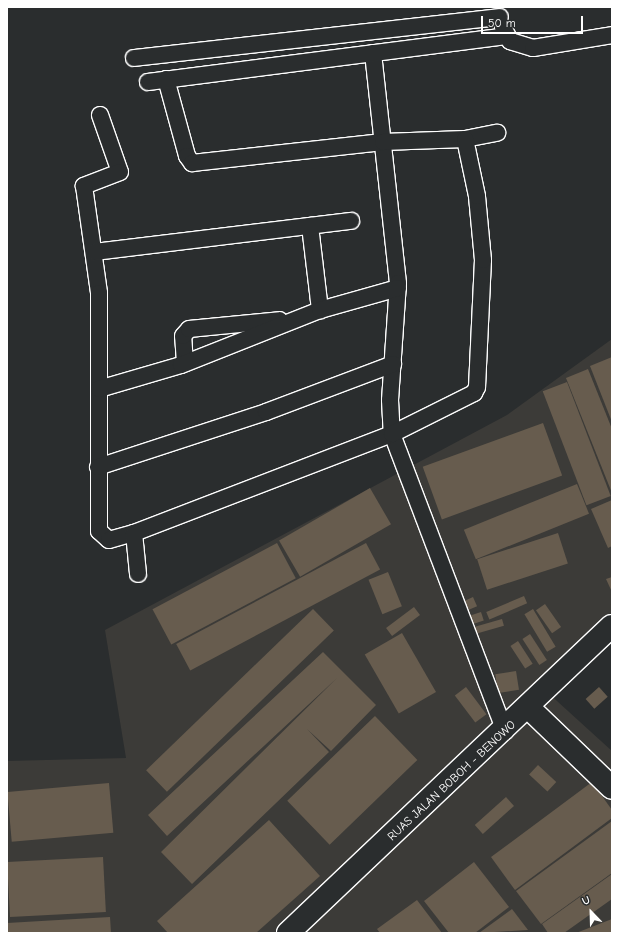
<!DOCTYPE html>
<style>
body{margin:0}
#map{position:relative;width:619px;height:940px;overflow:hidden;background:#2a2d2e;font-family:"Comic Neue",sans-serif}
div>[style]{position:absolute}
.built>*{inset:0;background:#3c3b38}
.building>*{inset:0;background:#675c4e;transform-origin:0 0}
.roads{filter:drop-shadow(1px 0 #fff) drop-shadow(-1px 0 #fff) drop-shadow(0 1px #fff) drop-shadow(0 -1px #fff)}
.street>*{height:16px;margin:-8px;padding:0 8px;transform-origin:8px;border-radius:8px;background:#2a2d2e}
.secondary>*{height:22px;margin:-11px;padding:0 11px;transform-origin:11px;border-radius:11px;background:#2a2d2e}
span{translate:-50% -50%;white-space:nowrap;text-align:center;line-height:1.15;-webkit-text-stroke:4px #2a2d2e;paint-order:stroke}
.street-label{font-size:12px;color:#fff}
.frame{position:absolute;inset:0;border:8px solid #fff;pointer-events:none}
.north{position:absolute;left:571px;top:892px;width:40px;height:40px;-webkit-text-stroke:3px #2a2d2e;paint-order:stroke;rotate:337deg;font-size:11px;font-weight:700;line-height:16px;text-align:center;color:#fff}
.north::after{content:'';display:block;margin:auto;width:14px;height:18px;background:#fff;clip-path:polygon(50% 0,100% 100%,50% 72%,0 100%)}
.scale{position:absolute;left:481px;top:16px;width:102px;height:18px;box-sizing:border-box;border:2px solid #fff;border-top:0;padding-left:5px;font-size:12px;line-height:14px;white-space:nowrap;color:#fff;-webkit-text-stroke:3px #2a2d2e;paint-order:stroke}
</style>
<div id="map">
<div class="built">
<i style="clip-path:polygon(612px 339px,612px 626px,546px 691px,612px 751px,612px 933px,7px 933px,7px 761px,126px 758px,105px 630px,507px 415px)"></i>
</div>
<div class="building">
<i style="clip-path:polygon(612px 357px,612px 422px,590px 366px)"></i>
<i style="clip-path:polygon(588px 369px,612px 429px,612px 493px,566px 378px)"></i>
<i style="left:567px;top:382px;width:122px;height:26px;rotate:69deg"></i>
<i style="left:543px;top:423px;width:56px;height:128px;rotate:70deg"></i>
<i style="left:577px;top:484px;width:32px;height:122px;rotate:68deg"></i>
<i style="left:370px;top:488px;width:42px;height:105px;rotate:60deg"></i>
<i style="clip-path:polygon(612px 500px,612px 546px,608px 548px,591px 509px)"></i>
<i style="left:558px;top:533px;width:32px;height:85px;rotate:72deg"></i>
<i style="left:277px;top:543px;width:40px;height:141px;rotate:62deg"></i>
<i style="left:366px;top:543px;width:30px;height:215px;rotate:62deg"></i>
<i style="left:388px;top:572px;width:37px;height:21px;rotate:68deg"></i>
<i style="clip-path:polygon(612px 577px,612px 592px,606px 579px)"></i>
<i style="left:524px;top:596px;width:8px;height:41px;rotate:67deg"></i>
<i style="left:473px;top:597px;width:10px;height:9px;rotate:66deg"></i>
<i style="left:545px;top:604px;width:28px;height:11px;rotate:55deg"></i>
<i style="left:414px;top:607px;width:10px;height:35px;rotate:53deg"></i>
<i style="left:313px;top:609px;width:30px;height:232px;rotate:46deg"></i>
<i style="left:533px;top:609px;width:44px;height:10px;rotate:59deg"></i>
<i style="left:481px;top:612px;width:9px;height:12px;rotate:72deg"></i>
<i style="left:502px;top:619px;width:7px;height:29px;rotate:74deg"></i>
<i style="left:402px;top:633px;width:68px;height:43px;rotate:60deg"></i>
<i style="left:530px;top:634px;width:31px;height:9px;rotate:57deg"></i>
<i style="left:518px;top:641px;width:27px;height:9px;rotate:57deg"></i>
<i style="clip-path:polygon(323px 652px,376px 705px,331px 751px,307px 729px,329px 752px,192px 884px,161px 852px,337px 678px,167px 836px,148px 815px)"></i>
<i style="left:516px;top:671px;width:19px;height:21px;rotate:81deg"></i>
<i style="left:466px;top:687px;width:34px;height:14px;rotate:53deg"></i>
<i style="left:599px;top:687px;width:13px;height:18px;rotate:48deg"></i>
<i style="left:375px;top:716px;width:61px;height:122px;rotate:46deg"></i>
<i style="left:538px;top:765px;width:25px;height:13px;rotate:43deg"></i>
<i style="clip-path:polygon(592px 782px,612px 810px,612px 818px,515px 890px,491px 857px)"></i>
<i style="left:109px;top:783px;width:50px;height:102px;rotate:85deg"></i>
<i style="left:506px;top:797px;width:12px;height:42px;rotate:48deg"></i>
<i style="clip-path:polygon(269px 820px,320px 876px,256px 933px,168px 933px,157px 921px)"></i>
<i style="clip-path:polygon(612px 821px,612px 873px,541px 924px,516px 891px)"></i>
<i style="left:103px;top:857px;width:55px;height:96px;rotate:87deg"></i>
<i style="clip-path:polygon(474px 862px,509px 907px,475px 933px,449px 933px,424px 901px)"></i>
<i style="clip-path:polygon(612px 874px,612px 899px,564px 933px,548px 933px,542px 924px)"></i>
<i style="clip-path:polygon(417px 900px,442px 933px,380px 933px,377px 929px)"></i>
<i style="clip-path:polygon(512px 909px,528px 930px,479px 933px)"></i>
<i style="clip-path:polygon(110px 917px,111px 933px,7px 933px,7px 923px)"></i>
<i style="clip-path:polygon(612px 919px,612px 933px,576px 933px)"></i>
</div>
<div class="roads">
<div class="street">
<i style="left:503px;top:27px;width:16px;rotate:63deg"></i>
<i style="left:510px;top:41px;width:24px;rotate:17deg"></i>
<i style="left:533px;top:48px;width:80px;rotate:-9.3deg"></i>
<i style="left:373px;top:53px;width:231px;rotate:83.8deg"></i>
<i style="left:398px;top:283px;width:117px;rotate:93.9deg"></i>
<i style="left:390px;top:400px;width:34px;rotate:87deg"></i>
<i style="left:392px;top:434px;width:318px;rotate:69.2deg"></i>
<i style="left:134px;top:58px;width:368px;rotate:-6.4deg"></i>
<i style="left:166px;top:79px;width:80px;rotate:74.7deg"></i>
<i style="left:187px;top:156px;width:9px;rotate:54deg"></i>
<i style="left:192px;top:163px;width:192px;rotate:-6.3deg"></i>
<i style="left:383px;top:142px;width:82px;rotate:-2.1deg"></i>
<i style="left:465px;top:139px;width:33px;rotate:-11deg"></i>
<i style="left:148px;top:82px;width:361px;rotate:-7.3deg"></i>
<i style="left:100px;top:115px;width:60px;rotate:70.7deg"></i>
<i style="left:120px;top:172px;width:39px;rotate:159deg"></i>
<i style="left:84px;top:186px;width:108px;rotate:82deg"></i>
<i style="left:99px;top:293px;width:238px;rotate:90deg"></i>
<i style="left:99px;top:531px;width:13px;rotate:42deg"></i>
<i style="left:109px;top:540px;width:26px;rotate:-16deg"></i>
<i style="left:134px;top:533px;width:276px;rotate:-21deg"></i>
<i style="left:392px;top:434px;width:92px;rotate:-26.6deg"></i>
<i style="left:474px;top:393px;width:7px;rotate:-63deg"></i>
<i style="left:477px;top:387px;width:127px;rotate:-87.3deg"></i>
<i style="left:483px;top:260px;width:64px;rotate:-95.4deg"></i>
<i style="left:477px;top:196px;width:58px;rotate:-101.9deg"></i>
<i style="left:310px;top:226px;width:85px;rotate:83.2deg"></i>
<i style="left:94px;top:252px;width:259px;rotate:-6.9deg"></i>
<i style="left:185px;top:363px;width:27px;rotate:-94deg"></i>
<i style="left:183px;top:336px;width:9px;rotate:-49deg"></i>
<i style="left:189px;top:329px;width:91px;rotate:-5.6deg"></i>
<i style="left:99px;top:389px;width:85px;rotate:-16.3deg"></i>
<i style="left:181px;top:365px;width:149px;rotate:-21.6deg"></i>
<i style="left:320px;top:310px;width:81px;rotate:-15.8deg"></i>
<i style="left:98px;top:467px;width:177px;rotate:-18.1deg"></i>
<i style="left:266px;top:412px;width:136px;rotate:-20.7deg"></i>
<i style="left:134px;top:533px;width:41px;rotate:84.4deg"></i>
</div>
<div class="secondary">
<i style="left:529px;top:708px;width:115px;rotate:43.9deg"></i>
<i style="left:288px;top:933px;width:446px;rotate:-43.5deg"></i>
</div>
</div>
<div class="street-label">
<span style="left:452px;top:781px;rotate:-43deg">RUAS JALAN BOBOH - BENOWO</span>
</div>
<div class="frame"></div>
<div class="north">U</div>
<div class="scale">50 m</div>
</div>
